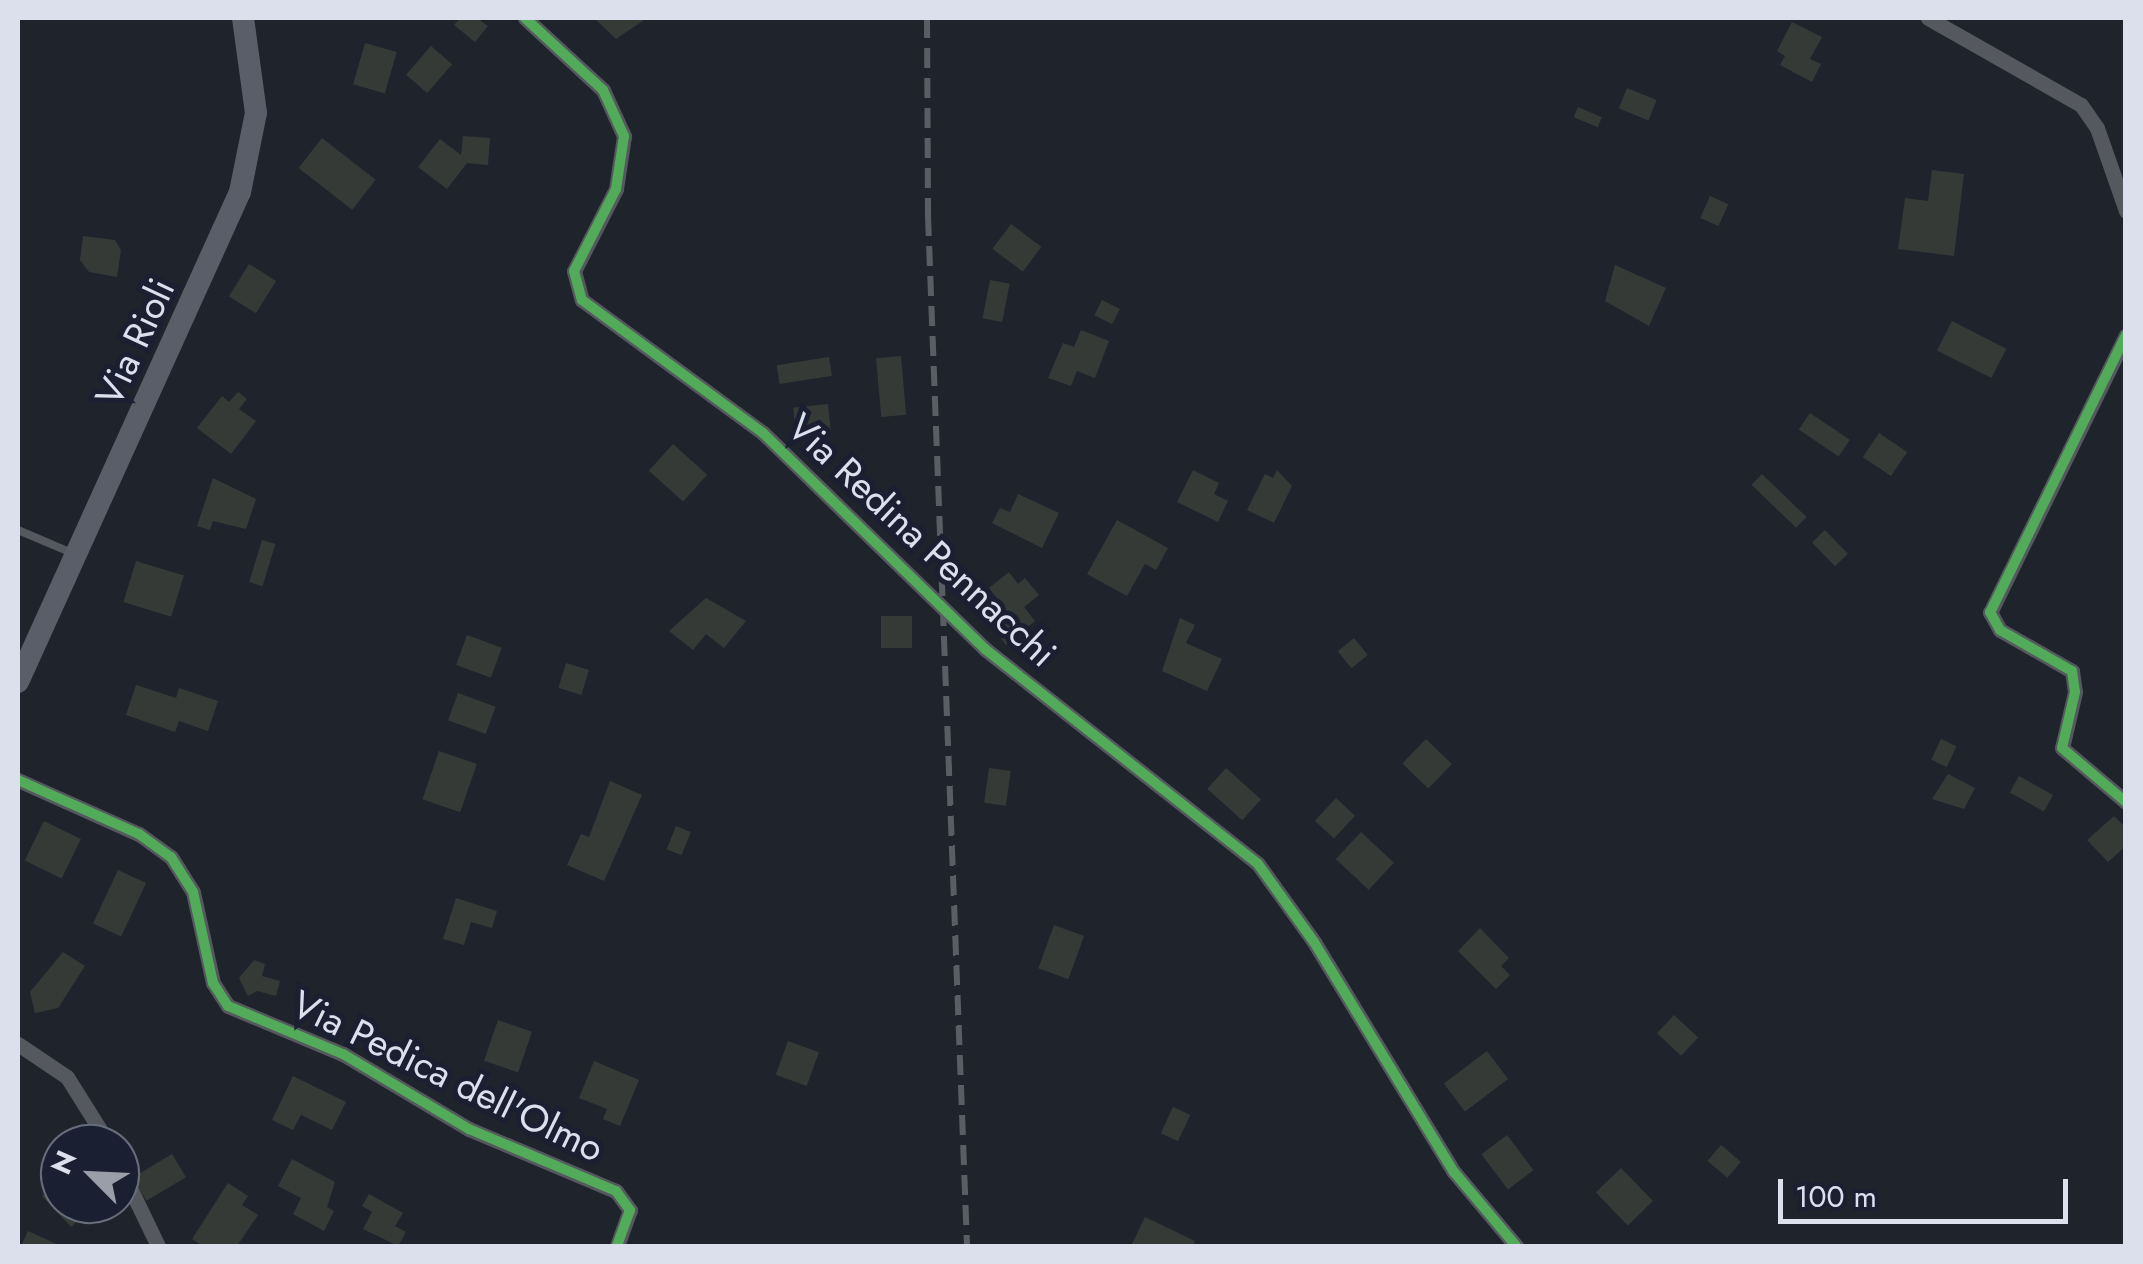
<!DOCTYPE html>
<style>
body{margin:0}
#map{position:relative;width:2143px;height:1264px;overflow:hidden;background:#1f232c;font-family:Jost,sans-serif}
div>[style]{position:absolute}
.building>*{inset:0;background:#363a37;transform-origin:0 0}
.service>*{height:8px;margin:-4px;padding:0 4px;transform-origin:4px;border-radius:4px;background:#55585e}
.minor>*{height:15px;margin:-7.5px;padding:0 7.5px;transform-origin:7.5px;border-radius:7.5px;background:#55585e}
.secondary>*{height:22px;margin:-11px;padding:0 11px;transform-origin:11px;border-radius:11px;background:#5a5e68}
.rail>*{height:6px;margin-top:-3px;transform-origin:0;background:repeating-linear-gradient(90deg,#5a5d63 0 20px,transparent 0 30px)}
.cycleway>*{height:10px;margin:-5px;padding:0 5px;transform-origin:5px;border-radius:5px;background:#51ab58}
span{translate:-50% -50%;white-space:nowrap;text-align:center;line-height:1.15;-webkit-text-stroke:10px #1a2031;paint-order:stroke}
.street-label{font-size:38px;color:#dbe0ec}
.frame{position:absolute;inset:0;border:20px solid #dbe0ec;pointer-events:none}
.north{position:absolute;left:40px;top:1124px;width:100px;height:100px;box-sizing:border-box;background:#1a2031;border:2px solid #676d7c;border-radius:50%;rotate:294deg;font-size:28px;font-weight:700;line-height:40px;text-align:center;color:#dbe0ec}
.north::after{content:'';display:block;margin:auto;width:35px;height:45px;background:#999ea9;clip-path:polygon(50% 0,100% 100%,50% 72%,0 100%)}
.scale{position:absolute;left:1778px;top:1179px;width:290px;height:45px;box-sizing:border-box;border:5px solid #dbe0ec;border-top:0;padding-left:12px;font-size:30px;line-height:35px;white-space:nowrap;color:#dbe0ec;-webkit-text-stroke:8px #1a2031;paint-order:stroke}
</style>
<div id="map">
<div class="building">
<i style="clip-path:polygon(460px 18px,477px 18px,488px 26px,475px 42px,454px 25px)"></i>
<i style="clip-path:polygon(594px 18px,647px 18px,616px 39px)"></i>
<i style="clip-path:polygon(1792px 22px,1822px 37px,1810px 59px,1821px 64px,1812px 82px,1780px 65px,1785px 56px,1777px 51px)"></i>
<i style="left:365px;top:43px;width:33px;height:43px;rotate:16deg"></i>
<i style="left:431px;top:46px;width:28px;height:38px;rotate:41deg"></i>
<i style="left:1627px;top:88px;width:32px;height:22px;rotate:22deg"></i>
<i style="left:1578px;top:107px;width:26px;height:11px;rotate:23deg"></i>
<i style="clip-path:polygon(463px 136px,490px 138px,488px 165px,467px 163px,447px 189px,418px 167px,440px 139px,461px 155px)"></i>
<i style="left:322px;top:138px;width:68px;height:38px;rotate:38deg"></i>
<i style="clip-path:polygon(1932px 170px,1964px 174px,1954px 256px,1898px 249px,1905px 198px,1928px 201px)"></i>
<i style="left:1710px;top:196px;width:20px;height:24px;rotate:24deg"></i>
<i style="left:1011px;top:224px;width:38px;height:31px;rotate:37deg"></i>
<i style="clip-path:polygon(83px 236px,115px 240px,121px 250px,117px 277px,89px 272px,80px 260px)"></i>
<i style="left:249px;top:264px;width:32px;height:38px;rotate:32deg"></i>
<i style="clip-path:polygon(1615px 265px,1666px 288px,1649px 326px,1605px 301px)"></i>
<i style="left:990px;top:280px;width:20px;height:39px;rotate:11deg"></i>
<i style="left:1102px;top:300px;width:20px;height:17px;rotate:27deg"></i>
<i style="left:1952px;top:321px;width:61px;height:33px;rotate:27deg"></i>
<i style="clip-path:polygon(1081px 330px,1109px 341px,1095px 378px,1077px 371px,1071px 386px,1048px 378px,1063px 343px,1074px 347px)"></i>
<i style="left:901px;top:356px;width:59px;height:25px;rotate:85deg"></i>
<i style="left:829px;top:357px;width:19px;height:53px;rotate:81deg"></i>
<i style="clip-path:polygon(238px 392px,247px 399px,239px 409px,256px 421px,231px 454px,197px 428px,222px 396px,229px 402px)"></i>
<i style="left:828px;top:404px;width:27px;height:35px;rotate:84deg"></i>
<i style="left:1810px;top:413px;width:48px;height:20px;rotate:34deg"></i>
<i style="left:1879px;top:433px;width:34px;height:29px;rotate:34deg"></i>
<i style="left:673px;top:444px;width:46px;height:36px;rotate:42deg"></i>
<i style="clip-path:polygon(1193px 470px,1219px 483px,1214px 494px,1228px 501px,1218px 522px,1177px 502px)"></i>
<i style="clip-path:polygon(1277px 470px,1292px 486px,1274px 523px,1247px 510px,1265px 474px,1273px 478px)"></i>
<i style="left:1762px;top:474px;width:62px;height:15px;rotate:44deg"></i>
<i style="clip-path:polygon(213px 478px,256px 499px,246px 529px,213px 521px,210px 530px,197px 526px)"></i>
<i style="clip-path:polygon(1018px 494px,1059px 513px,1042px 548px,992px 523px,1000px 508px,1010px 512px)"></i>
<i style="clip-path:polygon(1117px 520px,1168px 548px,1156px 570px,1145px 564px,1127px 596px,1087px 574px)"></i>
<i style="left:1825px;top:530px;width:33px;height:18px;rotate:46deg"></i>
<i style="left:262px;top:540px;width:14px;height:44px;rotate:17deg"></i>
<i style="left:136px;top:561px;width:50px;height:43px;rotate:17deg"></i>
<i style="clip-path:polygon(1009px 572px,1018px 584px,1025px 578px,1039px 595px,1024px 607px,1035px 621px,1006px 645px,987px 620px,1004px 607px,989px 588px)"></i>
<i style="clip-path:polygon(706px 598px,746px 621px,724px 648px,706px 634px,693px 650px,669px 631px)"></i>
<i style="left:912px;top:616px;width:32px;height:31px;rotate:90deg"></i>
<i style="clip-path:polygon(1180px 618px,1195px 625px,1186px 643px,1222px 659px,1207px 691px,1162px 671px)"></i>
<i style="left:467px;top:635px;width:37px;height:32px;rotate:20deg"></i>
<i style="left:1354px;top:638px;width:22px;height:21px;rotate:51deg"></i>
<i style="left:566px;top:663px;width:24px;height:26px;rotate:17deg"></i>
<i style="clip-path:polygon(136px 685px,176px 698px,179px 688px,218px 701px,208px 731px,179px 721px,175px 732px,126px 715px)"></i>
<i style="left:458px;top:693px;width:40px;height:29px;rotate:20deg"></i>
<i style="left:1426px;top:739px;width:36px;height:34px;rotate:44deg"></i>
<i style="left:1941px;top:739px;width:17px;height:23px;rotate:25deg"></i>
<i style="left:439px;top:751px;width:40px;height:51px;rotate:19deg"></i>
<i style="left:989px;top:768px;width:22px;height:35px;rotate:8deg"></i>
<i style="left:1226px;top:768px;width:47px;height:28px;rotate:42deg"></i>
<i style="clip-path:polygon(1948px 774px,1975px 788px,1964px 809px,1932px 799px)"></i>
<i style="left:2019px;top:776px;width:39px;height:19px;rotate:29deg"></i>
<i style="clip-path:polygon(610px 781px,642px 795px,604px 881px,567px 865px,581px 834px,589px 837px)"></i>
<i style="left:1336px;top:798px;width:26px;height:31px;rotate:43deg"></i>
<i style="clip-path:polygon(2114px 816px,2126px 828px,2126px 846px,2108px 862px,2087px 840px)"></i>
<i style="left:44px;top:821px;width:41px;height:44px;rotate:26deg"></i>
<i style="left:676px;top:826px;width:16px;height:25px;rotate:22deg"></i>
<i style="left:1361px;top:832px;width:45px;height:37px;rotate:43deg"></i>
<i style="left:118px;top:870px;width:31px;height:59px;rotate:25deg"></i>
<i style="clip-path:polygon(456px 898px,497px 911px,492px 928px,471px 922px,464px 945px,443px 939px)"></i>
<i style="left:1054px;top:925px;width:32px;height:46px;rotate:20deg"></i>
<i style="clip-path:polygon(1480px 928px,1509px 958px,1501px 966px,1510px 975px,1496px 989px,1458px 951px)"></i>
<i style="clip-path:polygon(63px 952px,85px 966px,58px 1008px,35px 1013px,30px 992px)"></i>
<i style="clip-path:polygon(254px 960px,265px 964px,262px 976px,280px 981px,276px 996px,257px 991px,248px 996px,239px 978px)"></i>
<i style="left:1674px;top:1015px;width:33px;height:25px;rotate:43deg"></i>
<i style="left:498px;top:1020px;width:36px;height:43px;rotate:19deg"></i>
<i style="left:788px;top:1041px;width:33px;height:36px;rotate:20deg"></i>
<i style="left:1487px;top:1051px;width:35px;height:54px;rotate:53deg"></i>
<i style="clip-path:polygon(594px 1061px,639px 1080px,620px 1126px,603px 1119px,607px 1109px,579px 1098px)"></i>
<i style="clip-path:polygon(293px 1076px,346px 1102px,332px 1130px,301px 1115px,293px 1130px,272px 1120px)"></i>
<i style="left:1173px;top:1107px;width:19px;height:29px;rotate:25deg"></i>
<i style="left:1507px;top:1135px;width:44px;height:32px;rotate:53deg"></i>
<i style="left:1721px;top:1145px;width:26px;height:21px;rotate:40deg"></i>
<i style="left:172px;top:1154px;width:27px;height:46px;rotate:59deg"></i>
<i style="clip-path:polygon(292px 1159px,335px 1182px,327px 1207px,334px 1211px,324px 1231px,293px 1214px,301px 1198px,278px 1186px)"></i>
<i style="left:1621px;top:1168px;width:46px;height:35px;rotate:46deg"></i>
<i style="clip-path:polygon(60px 1179px,60px 1204px,82px 1204px,88px 1211px,71px 1227px,42px 1196px)"></i>
<i style="clip-path:polygon(228px 1183px,248px 1196px,242px 1205px,258px 1215px,237px 1246px,203px 1246px,192px 1239px)"></i>
<i style="clip-path:polygon(369px 1194px,403px 1213px,395px 1226px,406px 1232px,398px 1246px,363px 1229px,372px 1212px,362px 1206px)"></i>
<i style="clip-path:polygon(1145px 1217px,1195px 1241px,1193px 1246px,1131px 1246px)"></i>
<i style="clip-path:polygon(28px 1231px,61px 1246px,21px 1246px)"></i>
</div>
<div class="service">
<i style="left:18px;top:530px;width:59px;rotate:23.1deg"></i>
</div>
<div class="minor">
<i style="left:525px;top:18px;width:106px;rotate:42.7deg"></i>
<i style="left:603px;top:90px;width:51px;rotate:65.5deg"></i>
<i style="left:624px;top:136px;width:54px;rotate:98.6deg"></i>
<i style="left:616px;top:189px;width:92px;rotate:117.1deg"></i>
<i style="left:574px;top:271px;width:30px;rotate:75deg"></i>
<i style="left:582px;top:300px;width:225px;rotate:36.3deg"></i>
<i style="left:763px;top:433px;width:310px;rotate:44.2deg"></i>
<i style="left:985px;top:649px;width:347px;rotate:38.2deg"></i>
<i style="left:1258px;top:864px;width:96px;rotate:54.3deg"></i>
<i style="left:1314px;top:942px;width:269px;rotate:58.7deg"></i>
<i style="left:1454px;top:1172px;width:97px;rotate:50deg"></i>
<i style="left:1928px;top:18px;width:176px;rotate:29.6deg"></i>
<i style="left:2081px;top:105px;width:28px;rotate:55deg"></i>
<i style="left:2097px;top:128px;width:88px;rotate:70.7deg"></i>
<i style="left:2126px;top:335px;width:309px;rotate:116.1deg"></i>
<i style="left:1990px;top:612px;width:21px;rotate:61deg"></i>
<i style="left:2000px;top:630px;width:83px;rotate:29.7deg"></i>
<i style="left:2072px;top:671px;width:21px;rotate:82deg"></i>
<i style="left:2075px;top:692px;width:57px;rotate:103.1deg"></i>
<i style="left:2062px;top:748px;width:84px;rotate:40.2deg"></i>
<i style="left:18px;top:780px;width:133px;rotate:24.1deg"></i>
<i style="left:139px;top:834px;width:39px;rotate:36deg"></i>
<i style="left:171px;top:857px;width:41px;rotate:57.8deg"></i>
<i style="left:193px;top:892px;width:93px;rotate:77.6deg"></i>
<i style="left:213px;top:983px;width:27px;rotate:57deg"></i>
<i style="left:228px;top:1006px;width:125px;rotate:22.7deg"></i>
<i style="left:343px;top:1054px;width:147px;rotate:30.8deg"></i>
<i style="left:469px;top:1129px;width:160px;rotate:22.9deg"></i>
<i style="left:616px;top:1191px;width:24px;rotate:54deg"></i>
<i style="left:630px;top:1210px;width:38px;rotate:110deg"></i>
<i style="left:18px;top:1044px;width:59px;rotate:34deg"></i>
<i style="left:67px;top:1077px;width:79px;rotate:57.9deg"></i>
<i style="left:120px;top:1167px;width:88px;rotate:64.3deg"></i>
</div>
<div class="secondary">
<i style="left:18px;top:682px;width:538px;rotate:-65.63deg"></i>
<i style="left:240px;top:192px;width:81px;rotate:-78.6deg"></i>
<i style="left:256px;top:113px;width:96px;rotate:-97.8deg"></i>
</div>
<div class="rail">
<i style="left:927px;top:18px;width:198px;rotate:89.7deg"></i>
<i style="left:928px;top:216px;width:1031px;rotate:87.83deg"></i>
</div>
<div class="cycleway">
<i style="left:525px;top:18px;width:106px;rotate:42.7deg"></i>
<i style="left:603px;top:90px;width:51px;rotate:65.5deg"></i>
<i style="left:624px;top:136px;width:54px;rotate:98.6deg"></i>
<i style="left:616px;top:189px;width:92px;rotate:117.1deg"></i>
<i style="left:574px;top:271px;width:30px;rotate:75deg"></i>
<i style="left:582px;top:300px;width:225px;rotate:36.3deg"></i>
<i style="left:763px;top:433px;width:310px;rotate:44.2deg"></i>
<i style="left:985px;top:649px;width:347px;rotate:38.2deg"></i>
<i style="left:1258px;top:864px;width:96px;rotate:54.3deg"></i>
<i style="left:1314px;top:942px;width:269px;rotate:58.7deg"></i>
<i style="left:1454px;top:1172px;width:97px;rotate:50deg"></i>
<i style="left:2126px;top:335px;width:309px;rotate:116.1deg"></i>
<i style="left:1990px;top:612px;width:21px;rotate:61deg"></i>
<i style="left:2000px;top:630px;width:83px;rotate:29.7deg"></i>
<i style="left:2072px;top:671px;width:21px;rotate:82deg"></i>
<i style="left:2075px;top:692px;width:57px;rotate:103.1deg"></i>
<i style="left:2062px;top:748px;width:84px;rotate:40.2deg"></i>
<i style="left:18px;top:780px;width:133px;rotate:24.1deg"></i>
<i style="left:139px;top:834px;width:39px;rotate:36deg"></i>
<i style="left:171px;top:857px;width:41px;rotate:57.8deg"></i>
<i style="left:193px;top:892px;width:93px;rotate:77.6deg"></i>
<i style="left:213px;top:983px;width:27px;rotate:57deg"></i>
<i style="left:228px;top:1006px;width:125px;rotate:22.7deg"></i>
<i style="left:343px;top:1054px;width:147px;rotate:30.8deg"></i>
<i style="left:469px;top:1129px;width:160px;rotate:22.9deg"></i>
<i style="left:616px;top:1191px;width:24px;rotate:54deg"></i>
<i style="left:630px;top:1210px;width:38px;rotate:110deg"></i>
</div>
<div class="street-label">
<span style="left:135px;top:342px;rotate:-65deg">Via Rioli</span>
<span style="left:922px;top:540px;rotate:43deg">Via Redina Pennacchi</span>
<span style="left:448px;top:1076px;rotate:26deg">Via Pedica dell'Olmo</span>
</div>
<div class="frame"></div>
<div class="north">N</div>
<div class="scale">100 m</div>
</div>
